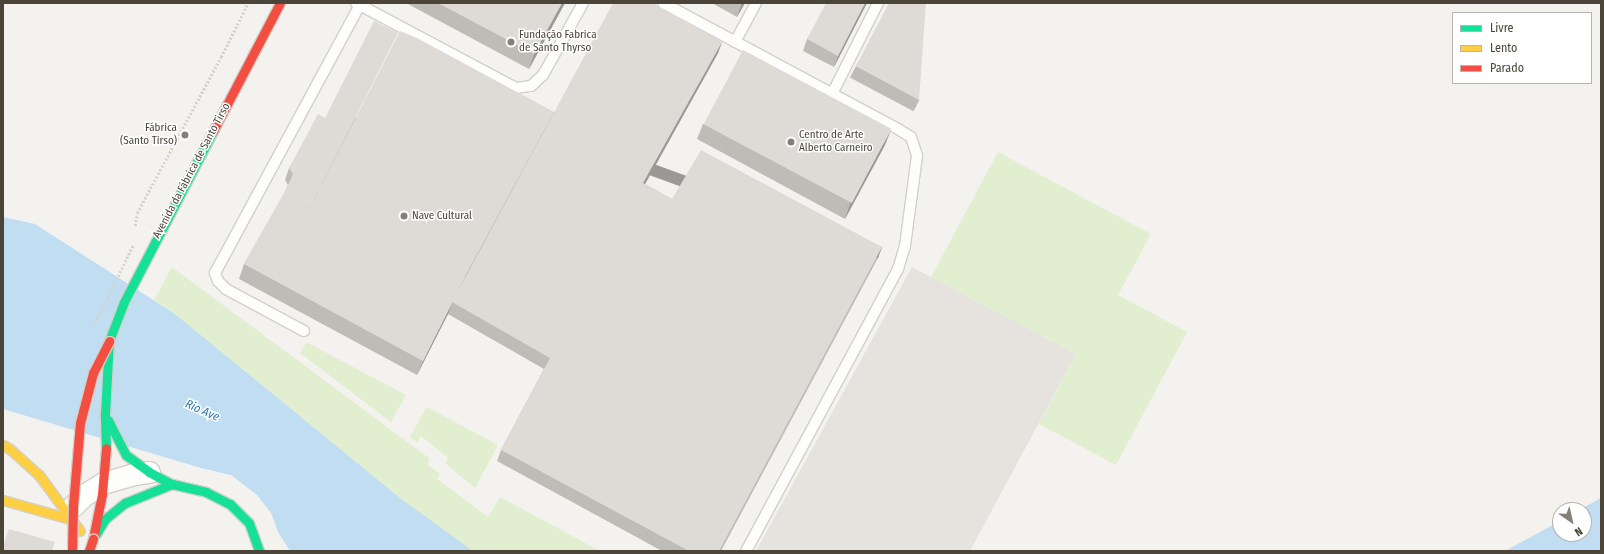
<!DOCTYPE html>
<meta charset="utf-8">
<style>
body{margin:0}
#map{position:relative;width:1604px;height:554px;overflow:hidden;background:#f4f2ee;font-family:"Fira Sans Condensed",sans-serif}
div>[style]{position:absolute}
.green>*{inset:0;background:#e1eecf}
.parking>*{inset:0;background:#e6e3df}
.water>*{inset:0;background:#c0ddf1}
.path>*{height:2.5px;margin-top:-1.25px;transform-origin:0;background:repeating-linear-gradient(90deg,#d3d2cc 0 2px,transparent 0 4px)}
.roads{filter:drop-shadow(1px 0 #d2d0cb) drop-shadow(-1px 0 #d2d0cb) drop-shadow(0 1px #d2d0cb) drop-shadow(0 -1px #d2d0cb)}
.lane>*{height:10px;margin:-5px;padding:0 5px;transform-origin:5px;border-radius:5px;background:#fdfdfc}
.street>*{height:21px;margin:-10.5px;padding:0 10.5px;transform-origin:10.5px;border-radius:10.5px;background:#fdfdfc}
.fast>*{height:9px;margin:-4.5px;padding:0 4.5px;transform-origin:4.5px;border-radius:4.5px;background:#16e098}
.slow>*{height:9px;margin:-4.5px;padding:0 4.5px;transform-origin:4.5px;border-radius:4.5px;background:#ffcf43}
.jam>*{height:9px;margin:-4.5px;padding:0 4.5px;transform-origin:4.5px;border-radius:4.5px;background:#f24e42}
.path-bridge>*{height:2.5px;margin-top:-1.25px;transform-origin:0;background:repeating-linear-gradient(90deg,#d3d2cc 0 2px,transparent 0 4px)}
.bridges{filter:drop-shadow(1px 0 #d3cfc5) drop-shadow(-1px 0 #d3cfc5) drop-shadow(0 1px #d3cfc5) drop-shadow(0 -1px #d3cfc5)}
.jam-bridge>*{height:9px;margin:-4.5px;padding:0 4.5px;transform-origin:4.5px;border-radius:4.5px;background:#f24e42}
.wall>*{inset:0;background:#bfbcb8;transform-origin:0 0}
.shaded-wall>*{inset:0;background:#9b9996;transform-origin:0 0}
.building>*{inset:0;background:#dedbd6;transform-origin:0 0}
.dots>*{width:11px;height:11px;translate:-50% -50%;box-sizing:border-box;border:2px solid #fff;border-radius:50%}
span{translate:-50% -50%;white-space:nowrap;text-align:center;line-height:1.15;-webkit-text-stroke:3px #fff;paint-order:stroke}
.poi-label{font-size:11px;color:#4b4439}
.left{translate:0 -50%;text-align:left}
.right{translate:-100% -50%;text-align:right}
.street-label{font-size:11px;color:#4b4439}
.water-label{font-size:12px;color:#2e7ab2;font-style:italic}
.frame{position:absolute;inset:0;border:4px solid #4b4439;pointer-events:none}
.legend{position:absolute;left:1452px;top:12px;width:140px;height:72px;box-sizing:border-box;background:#fff;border:1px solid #b7b4b0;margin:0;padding:5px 7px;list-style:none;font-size:12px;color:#4b4439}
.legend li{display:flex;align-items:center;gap:8px;height:20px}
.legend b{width:20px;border:1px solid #b7b4b0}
.north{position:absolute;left:1552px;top:502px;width:40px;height:40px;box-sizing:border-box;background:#fff;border:1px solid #b7b4b0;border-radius:50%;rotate:146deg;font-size:11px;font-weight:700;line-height:16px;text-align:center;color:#4b4439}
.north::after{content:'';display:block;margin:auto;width:14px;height:18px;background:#868178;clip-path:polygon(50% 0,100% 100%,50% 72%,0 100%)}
</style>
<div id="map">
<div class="green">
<i style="clip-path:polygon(998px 152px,1151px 234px,1118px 295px,1187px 332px,1116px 465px,1039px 424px,1076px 354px,931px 277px)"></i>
<i style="clip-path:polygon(172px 267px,429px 458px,428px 465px,440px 474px,437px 479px,488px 517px,500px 497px,600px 551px,473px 551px,400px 498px,175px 314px,154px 300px)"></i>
<i style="clip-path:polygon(306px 342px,406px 395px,391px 422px,300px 353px)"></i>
<i style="clip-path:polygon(427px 407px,498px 445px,475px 488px,445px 463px,448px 458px,421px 436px,417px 442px,410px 437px)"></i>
</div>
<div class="parking">
<i style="clip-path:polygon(912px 267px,1076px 354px,970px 551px,756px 551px)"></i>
</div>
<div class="water">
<i style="clip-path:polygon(3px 217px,35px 224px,175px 314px,400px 498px,473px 551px,290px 551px,278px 532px,271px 513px,257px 495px,231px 475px,201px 468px,3px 409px)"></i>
<i style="clip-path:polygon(1601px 498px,1601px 551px,1505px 551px,1560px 521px,1560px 534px,1584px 534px,1584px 510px,1579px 510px)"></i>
</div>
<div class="path">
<i style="left:135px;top:226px;width:13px;rotate:-81deg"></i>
<i style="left:137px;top:213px;width:177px;rotate:-61.7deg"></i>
<i style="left:221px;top:57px;width:60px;rotate:-63.4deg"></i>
</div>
<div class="roads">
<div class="lane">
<i style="left:356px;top:3px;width:181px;rotate:28deg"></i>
<i style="left:516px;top:88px;width:15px;rotate:-8deg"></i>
<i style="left:531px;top:86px;width:16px;rotate:-43deg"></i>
<i style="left:543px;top:75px;width:82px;rotate:-60.9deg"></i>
<i style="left:663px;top:3px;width:267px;rotate:28.2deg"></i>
<i style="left:898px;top:129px;width:15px;rotate:32deg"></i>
<i style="left:911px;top:137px;width:20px;rotate:72deg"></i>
<i style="left:917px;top:156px;width:91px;rotate:97.6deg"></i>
<i style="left:905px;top:246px;width:24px;rotate:107deg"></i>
<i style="left:898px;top:269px;width:320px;rotate:118.3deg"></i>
<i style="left:735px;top:42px;width:44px;rotate:-61.7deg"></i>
<i style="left:832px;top:94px;width:102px;rotate:-63.2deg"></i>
<i style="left:304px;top:331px;width:89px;rotate:-151.7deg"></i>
<i style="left:226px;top:289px;width:11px;rotate:-135deg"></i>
<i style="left:218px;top:281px;width:9px;rotate:-111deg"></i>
<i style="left:215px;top:273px;width:307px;rotate:-61.6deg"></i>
</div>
<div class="street">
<i style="left:73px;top:506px;width:16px;rotate:-45deg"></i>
<i style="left:84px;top:495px;width:22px;rotate:-32deg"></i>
<i style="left:103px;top:483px;width:32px;rotate:-16deg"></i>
<i style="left:134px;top:474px;width:15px;rotate:-8deg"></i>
</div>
<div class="fast">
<i style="left:108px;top:420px;width:39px;rotate:63deg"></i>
<i style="left:126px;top:455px;width:29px;rotate:36deg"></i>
<i style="left:149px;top:472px;width:26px;rotate:28deg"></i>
<i style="left:172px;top:484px;width:35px;rotate:13deg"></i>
<i style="left:206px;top:492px;width:27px;rotate:27deg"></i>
<i style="left:230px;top:504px;width:27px;rotate:45deg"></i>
<i style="left:249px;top:523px;width:30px;rotate:70deg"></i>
<i style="left:106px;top:448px;width:34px;rotate:-92deg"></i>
<i style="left:105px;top:414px;width:73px;rotate:-86.9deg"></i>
<i style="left:109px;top:341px;width:42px;rotate:-69deg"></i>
<i style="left:124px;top:302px;width:193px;rotate:-62.5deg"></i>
<i style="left:96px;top:534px;width:17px;rotate:-59deg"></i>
<i style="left:105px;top:519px;width:26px;rotate:-39deg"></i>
<i style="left:125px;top:503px;width:51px;rotate:-22deg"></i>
</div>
<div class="slow">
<i style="left:3px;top:445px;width:8px;rotate:30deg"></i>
<i style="left:10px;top:449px;width:39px;rotate:42deg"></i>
<i style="left:39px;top:475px;width:69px;rotate:53.8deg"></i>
<i style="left:3px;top:500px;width:70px;rotate:15.8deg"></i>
</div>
<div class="jam">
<i style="left:213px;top:131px;width:144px;rotate:-62.4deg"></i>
<i style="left:93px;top:539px;width:46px;rotate:-78.7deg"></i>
<i style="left:102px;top:494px;width:46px;rotate:-85deg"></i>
</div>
</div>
<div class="path-bridge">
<i style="left:95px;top:323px;width:87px;rotate:-64deg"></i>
</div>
<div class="bridges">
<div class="jam-bridge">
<i style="left:72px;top:551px;width:45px;rotate:-88.7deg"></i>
<i style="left:73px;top:506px;width:83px;rotate:-85.2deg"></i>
<i style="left:80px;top:423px;width:52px;rotate:-75.4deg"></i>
<i style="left:93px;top:373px;width:36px;rotate:-63deg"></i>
<i style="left:89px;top:551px;width:13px;rotate:-72deg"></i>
</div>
</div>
<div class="wall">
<i style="clip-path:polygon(406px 3px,565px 3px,529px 69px)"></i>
<i style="clip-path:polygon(712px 3px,745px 3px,737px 17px)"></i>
<i style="clip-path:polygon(867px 3px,834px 67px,803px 51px,807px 39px)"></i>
<i style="clip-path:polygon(722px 42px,718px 53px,645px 184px,672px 199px,882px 247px,878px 258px,721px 551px,662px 551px,497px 461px,501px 450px,544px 369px,448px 314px,449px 312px,417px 375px,239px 279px,244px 264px,284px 194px,288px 185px,285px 180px,289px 168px,325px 118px,554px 112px)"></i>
<i style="left:856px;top:66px;width:72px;height:13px;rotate:28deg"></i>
<i style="clip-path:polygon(703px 124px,885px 145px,845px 219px,697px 139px)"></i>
<i style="clip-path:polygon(9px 529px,3px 551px,3px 549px,6px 538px)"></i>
</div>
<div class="shaded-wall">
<i style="clip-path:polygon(562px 3px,565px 3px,529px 69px,534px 54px)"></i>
<i style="clip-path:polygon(742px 3px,745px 3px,737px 17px)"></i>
<i style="clip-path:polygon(865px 3px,867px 3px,834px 67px,838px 56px)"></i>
<i style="clip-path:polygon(722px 42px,718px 53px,639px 195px,643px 183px)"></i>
<i style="clip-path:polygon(554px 112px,452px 302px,449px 312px,417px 375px,423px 361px,467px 273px)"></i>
<i style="clip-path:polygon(891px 130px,885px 145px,845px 219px,850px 204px)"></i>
<i style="left:882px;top:247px;width:12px;height:345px;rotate:110deg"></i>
</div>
<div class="building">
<i style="clip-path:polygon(438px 3px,562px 3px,534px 54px)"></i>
<i style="clip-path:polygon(613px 3px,653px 3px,722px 42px,643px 183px,672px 199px,701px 150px,882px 247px,719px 551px,689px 551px,501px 450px,550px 358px,452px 302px)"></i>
<i style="clip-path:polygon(826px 3px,865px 3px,838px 56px,807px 39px)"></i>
<i style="clip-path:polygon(889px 3px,926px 3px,919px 100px,856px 66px)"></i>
<i style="clip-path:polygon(374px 21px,398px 33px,310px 208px,284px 194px,293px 174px,289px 168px,318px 114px,325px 118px)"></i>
<i style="clip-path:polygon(400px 31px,417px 38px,554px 112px,467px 273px,423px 361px,244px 264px,284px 193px,310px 208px)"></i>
<i style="left:743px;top:50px;width:168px;height:84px;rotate:28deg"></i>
<i style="clip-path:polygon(9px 529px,55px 542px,52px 551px,3px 551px)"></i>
</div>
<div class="dots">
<i style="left:511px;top:42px;background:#868178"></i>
<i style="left:185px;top:135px;background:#868178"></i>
<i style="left:791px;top:142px;background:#868178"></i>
<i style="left:404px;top:216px;background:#868178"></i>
</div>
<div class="poi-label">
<span class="left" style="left:519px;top:42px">Fundação Fabrica<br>de Santo Thyrso</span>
<span class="right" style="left:177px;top:135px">Fábrica<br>(Santo Tirso)</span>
<span class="left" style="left:799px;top:142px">Centro de Arte<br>Alberto Carneiro</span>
<span class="left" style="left:412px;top:216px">Nave Cultural</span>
</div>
<div class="street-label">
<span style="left:192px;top:171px;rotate:-62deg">Avenida da Fábrica de Santo Tirso</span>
</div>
<div class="water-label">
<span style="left:202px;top:411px;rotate:24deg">Rio Ave</span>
</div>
<div class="frame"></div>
<ul class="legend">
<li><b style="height:5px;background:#16e098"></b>Livre</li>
<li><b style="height:5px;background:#ffcf43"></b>Lento</li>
<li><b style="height:5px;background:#f24e42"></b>Parado</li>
</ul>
<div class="north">N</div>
</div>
